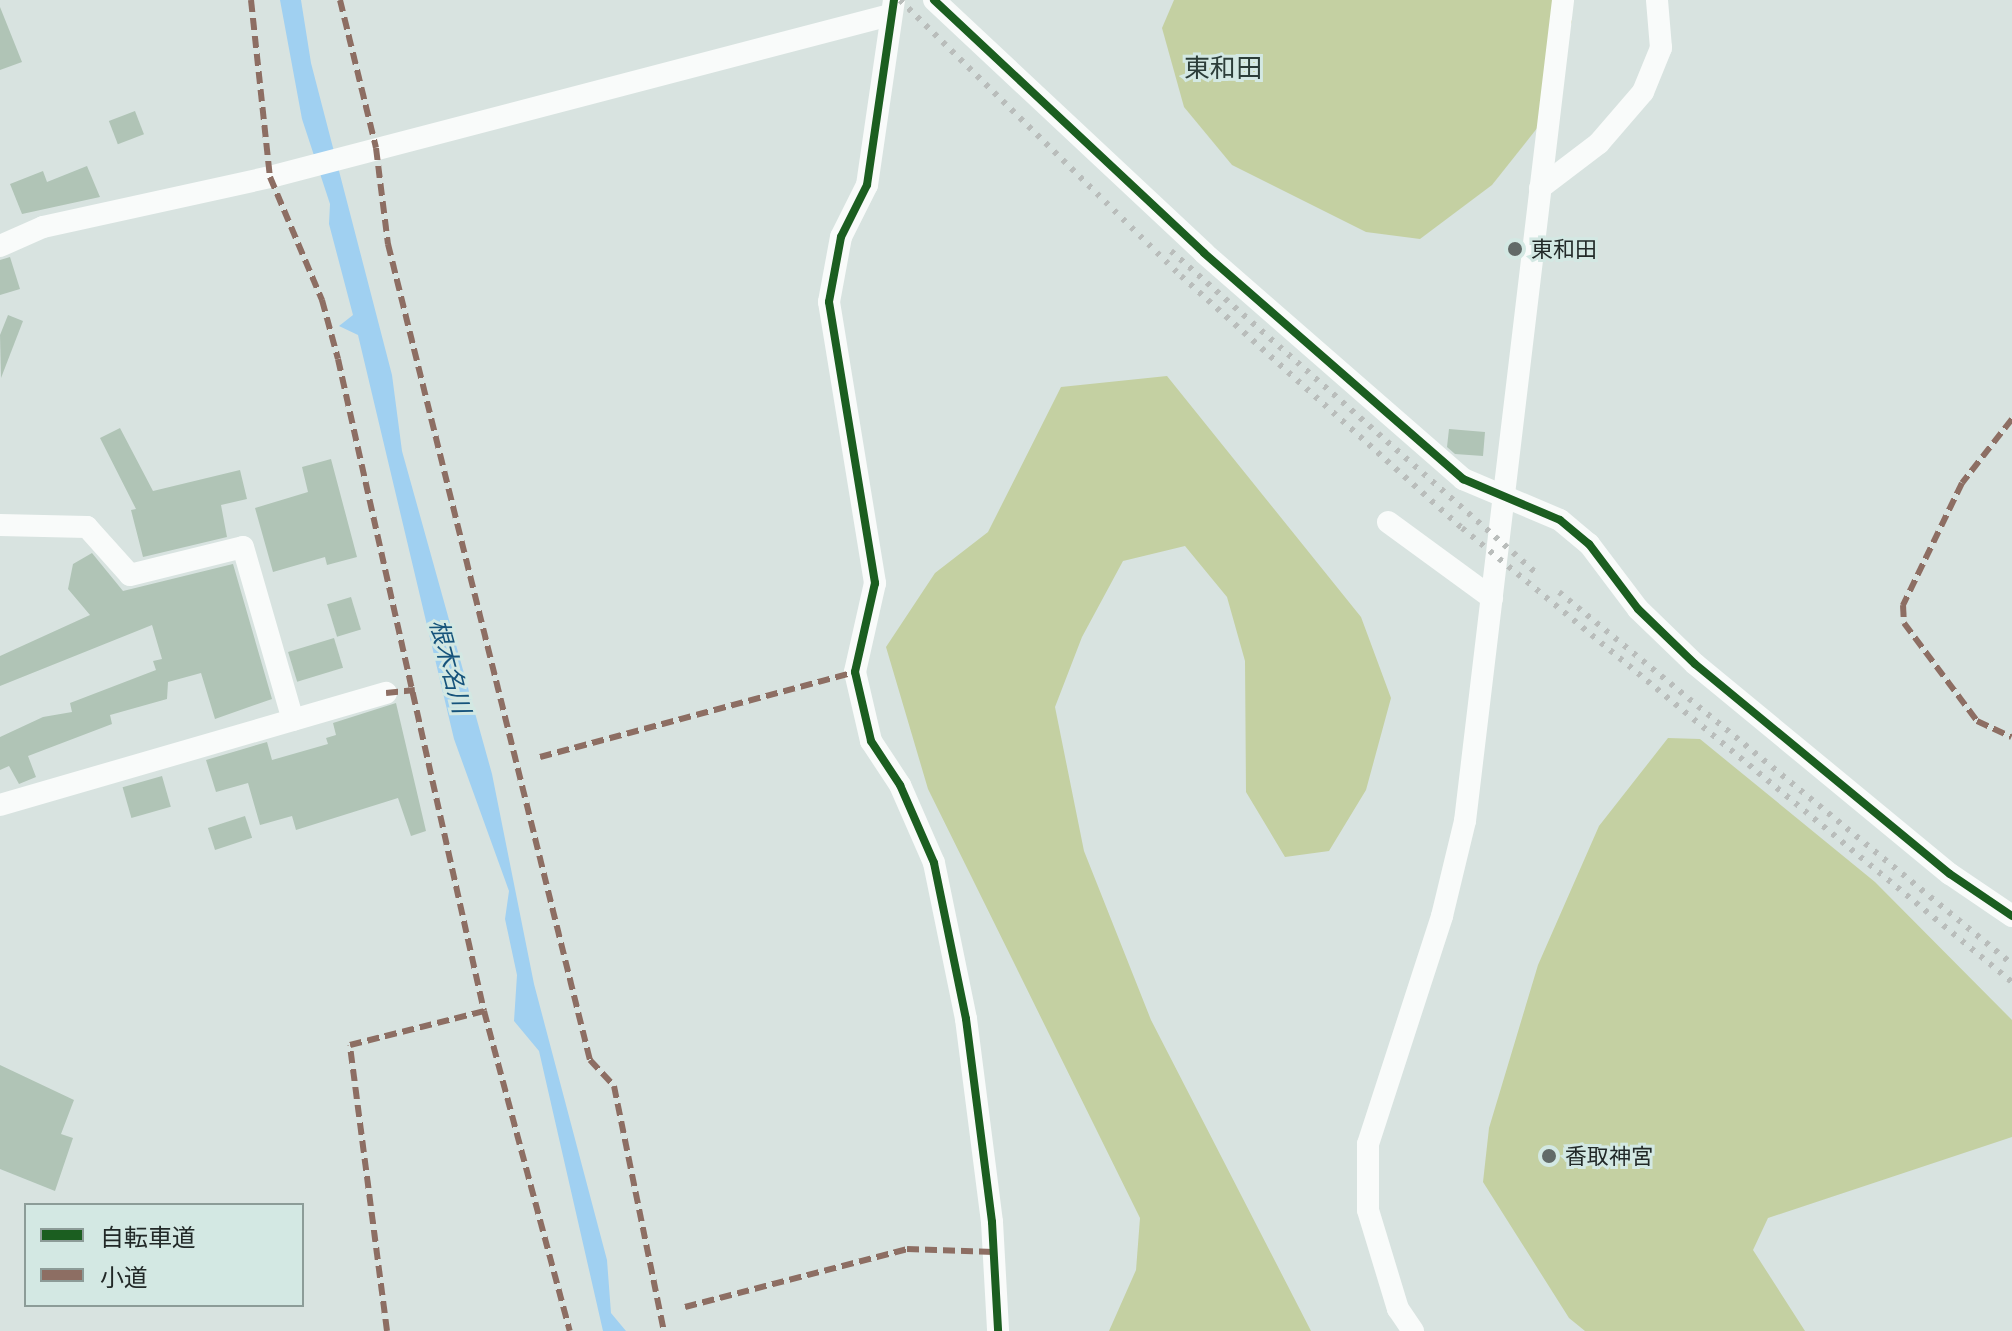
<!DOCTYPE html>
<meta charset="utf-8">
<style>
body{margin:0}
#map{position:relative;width:2012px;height:1331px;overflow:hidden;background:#d8e3e0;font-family:"Open Sans","Noto Sans JP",sans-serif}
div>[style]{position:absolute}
.green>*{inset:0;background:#c4d0a2}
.water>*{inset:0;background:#a0d0f1}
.building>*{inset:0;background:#b0c4b6;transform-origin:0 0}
.minor>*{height:22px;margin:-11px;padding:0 11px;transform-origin:11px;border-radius:11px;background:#f9fbfa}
.rail>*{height:6px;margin-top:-3px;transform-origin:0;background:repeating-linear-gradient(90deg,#b9bdbb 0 4px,transparent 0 12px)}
.quiet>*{height:6px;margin-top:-3px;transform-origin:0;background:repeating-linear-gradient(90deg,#8d6e63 0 12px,transparent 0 18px)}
.cycleway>*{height:8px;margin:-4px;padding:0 4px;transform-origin:4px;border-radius:4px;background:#1b5e20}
.dots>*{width:22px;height:22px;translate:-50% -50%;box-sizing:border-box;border:4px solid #d3e8e3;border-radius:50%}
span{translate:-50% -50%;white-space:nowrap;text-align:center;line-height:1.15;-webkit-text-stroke:6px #d3e8e3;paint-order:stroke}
.poi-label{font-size:22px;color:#222928}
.left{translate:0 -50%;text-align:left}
.water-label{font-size:24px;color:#16537b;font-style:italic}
.quarter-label{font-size:26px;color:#2c3d39}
.legend{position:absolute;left:24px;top:1203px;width:280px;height:104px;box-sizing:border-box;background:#d3e8e3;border:2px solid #8c9c98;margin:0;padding:10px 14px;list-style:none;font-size:24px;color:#222928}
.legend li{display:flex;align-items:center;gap:16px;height:40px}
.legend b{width:40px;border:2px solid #8c9c98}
</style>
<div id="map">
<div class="green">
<i style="clip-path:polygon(1174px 0,1554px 0,1572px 21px,1538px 127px,1492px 185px,1420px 239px,1366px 232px,1232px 165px,1184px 107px,1162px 28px)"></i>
<i style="clip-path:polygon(1167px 376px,1361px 617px,1391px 698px,1366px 790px,1329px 851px,1285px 857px,1246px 792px,1245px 661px,1227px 597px,1185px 546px,1123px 561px,1082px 637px,1055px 707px,1084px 851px,1151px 1020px,1311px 1331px,1109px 1331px,1136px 1270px,1140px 1218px,928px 789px,886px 647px,935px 573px,988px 532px,1061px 387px)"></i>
<i style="clip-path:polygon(1668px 738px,1700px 739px,1875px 882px,2012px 1020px,2012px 1137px,1768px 1218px,1753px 1250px,1805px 1331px,1585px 1331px,1569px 1318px,1483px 1182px,1489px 1128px,1538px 965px,1599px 826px)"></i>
</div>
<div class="water">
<i style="clip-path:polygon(280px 0,301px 0,311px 63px,392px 375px,402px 451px,492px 774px,534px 984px,607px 1260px,611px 1313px,626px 1331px,603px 1331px,539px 1051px,514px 1021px,517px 975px,505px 919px,509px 891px,454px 739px,358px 335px,339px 326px,353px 315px,329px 224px,330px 204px,302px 119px)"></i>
</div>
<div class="building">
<i style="clip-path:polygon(0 7px,22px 62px,0 70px)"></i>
<i style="left:135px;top:111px;width:25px;height:28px;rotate:69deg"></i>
<i style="clip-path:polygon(87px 166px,100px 197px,22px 214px,10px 184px,43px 171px,47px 182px)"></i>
<i style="clip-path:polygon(10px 257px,20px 289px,0 295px,0 260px)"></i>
<i style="clip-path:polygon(8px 315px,23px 321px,1px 378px,0 335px)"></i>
<i style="clip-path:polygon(120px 428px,153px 491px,240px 470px,247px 499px,221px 505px,227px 537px,143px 557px,131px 510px,136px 509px,100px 438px)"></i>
<i style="clip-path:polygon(1449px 429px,1485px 432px,1483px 456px,1455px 454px,1447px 447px)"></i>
<i style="clip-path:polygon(331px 459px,357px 557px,327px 565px,325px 557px,273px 572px,255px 508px,308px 492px,302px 467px)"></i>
<i style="clip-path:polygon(92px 553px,123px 591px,233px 564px,272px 699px,215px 719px,201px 673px,168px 682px,167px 699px,110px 715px,112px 724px,28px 756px,36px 777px,19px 784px,9px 766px,0 770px,0 737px,43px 717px,72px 712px,70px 703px,156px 670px,153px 661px,162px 659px,152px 625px,0 686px,0 656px,90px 615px,68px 589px,73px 564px)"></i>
<i style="left:351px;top:597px;width:34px;height:25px;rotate:73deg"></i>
<i style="left:334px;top:638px;width:31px;height:48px;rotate:73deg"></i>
<i style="clip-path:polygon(396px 703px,426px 831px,411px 836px,398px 798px,296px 830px,292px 816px,260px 825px,248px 783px,216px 792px,206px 760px,267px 742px,272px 760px,328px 744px,326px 738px,336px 735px,333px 723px)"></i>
<i style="left:162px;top:776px;width:32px;height:41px;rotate:74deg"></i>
<i style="left:245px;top:816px;width:23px;height:39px;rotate:72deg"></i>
<i style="clip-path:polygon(0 1065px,74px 1100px,61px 1134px,73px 1138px,55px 1191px,0 1169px)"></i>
</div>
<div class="minor">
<i style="left:894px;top:0;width:187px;rotate:98.3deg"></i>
<i style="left:867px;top:185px;width:58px;rotate:116.6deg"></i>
<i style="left:841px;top:237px;width:66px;rotate:100.5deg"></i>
<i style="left:829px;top:302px;width:285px;rotate:80.7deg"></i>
<i style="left:875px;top:583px;width:91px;rotate:102.7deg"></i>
<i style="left:855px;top:672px;width:71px;rotate:76.9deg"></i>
<i style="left:871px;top:741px;width:53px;rotate:56.6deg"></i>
<i style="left:900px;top:785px;width:85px;rotate:66.4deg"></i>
<i style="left:934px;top:863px;width:159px;rotate:78.4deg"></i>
<i style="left:966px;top:1019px;width:205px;rotate:82.7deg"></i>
<i style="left:992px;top:1222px;width:109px;rotate:86.8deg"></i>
<i style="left:934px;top:0;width:370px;rotate:43.1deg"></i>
<i style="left:1204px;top:253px;width:344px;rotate:41.1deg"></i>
<i style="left:1463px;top:479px;width:105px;rotate:22.9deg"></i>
<i style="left:1560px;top:520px;width:38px;rotate:40deg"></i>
<i style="left:1589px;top:544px;width:81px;rotate:53deg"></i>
<i style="left:1638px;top:609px;width:79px;rotate:44deg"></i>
<i style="left:1695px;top:664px;width:330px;rotate:39.5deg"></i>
<i style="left:1950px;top:874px;width:75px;rotate:34.1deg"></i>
<i style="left:1540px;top:188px;width:74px;rotate:-37.3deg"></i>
<i style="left:1599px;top:143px;width:67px;rotate:-49.2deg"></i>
<i style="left:1643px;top:92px;width:48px;rotate:-67.8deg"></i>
<i style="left:1661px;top:48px;width:48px;rotate:-94.8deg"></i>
<i style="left:0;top:246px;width:47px;rotate:-23.8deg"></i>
<i style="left:43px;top:227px;width:237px;rotate:-12.4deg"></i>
<i style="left:274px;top:176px;width:637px;rotate:-14.65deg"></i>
<i style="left:1388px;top:522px;width:129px;rotate:36.2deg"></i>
<i style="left:0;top:525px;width:87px;rotate:1.3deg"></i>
<i style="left:87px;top:527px;width:64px;rotate:48.1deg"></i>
<i style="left:130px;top:575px;width:116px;rotate:-13.9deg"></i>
<i style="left:243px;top:547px;width:180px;rotate:73.9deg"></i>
<i style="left:0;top:805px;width:402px;rotate:-16.2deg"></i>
<i style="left:1413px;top:1331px;width:27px;rotate:-124deg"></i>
<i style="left:1398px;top:1309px;width:103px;rotate:-106.9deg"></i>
<i style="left:1368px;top:1210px;width:66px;rotate:-90deg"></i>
<i style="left:1368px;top:1144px;width:240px;rotate:-72deg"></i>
<i style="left:1442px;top:916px;width:98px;rotate:-76.4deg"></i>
<i style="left:1465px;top:821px;width:827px;rotate:-83.19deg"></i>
</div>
<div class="rail">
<i style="left:900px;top:0;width:394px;rotate:44.5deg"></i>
<i style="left:1181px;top:276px;width:377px;rotate:41.9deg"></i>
<i style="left:1462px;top:528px;width:713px;rotate:39.54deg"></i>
<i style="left:1171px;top:251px;width:488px;rotate:41.4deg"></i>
<i style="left:1559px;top:592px;width:586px;rotate:39.39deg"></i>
</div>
<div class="quiet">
<i style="left:251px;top:0;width:178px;rotate:83.9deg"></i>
<i style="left:270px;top:177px;width:134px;rotate:67.1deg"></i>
<i style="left:322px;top:300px;width:61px;rotate:74.8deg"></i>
<i style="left:338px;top:359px;width:668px;rotate:77.38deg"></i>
<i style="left:484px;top:1011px;width:331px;rotate:75deg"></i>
<i style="left:340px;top:0;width:152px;rotate:76.3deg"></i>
<i style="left:376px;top:148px;width:97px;rotate:82.9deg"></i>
<i style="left:388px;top:244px;width:841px;rotate:76.1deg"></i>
<i style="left:590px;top:1060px;width:35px;rotate:47deg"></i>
<i style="left:614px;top:1086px;width:250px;rotate:78.5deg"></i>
<i style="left:2012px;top:419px;width:81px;rotate:128deg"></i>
<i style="left:1962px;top:483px;width:136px;rotate:115.8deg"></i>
<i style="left:1903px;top:605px;width:18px;rotate:87deg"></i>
<i style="left:1904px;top:623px;width:122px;rotate:53.3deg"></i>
<i style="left:1977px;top:721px;width:38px;rotate:25deg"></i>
<i style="left:386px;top:693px;width:29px;rotate:-6deg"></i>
<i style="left:540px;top:757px;width:326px;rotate:-15.1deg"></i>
<i style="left:685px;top:1307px;width:229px;rotate:-14.6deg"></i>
<i style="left:907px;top:1249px;width:87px;rotate:2deg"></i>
<i style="left:387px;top:1331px;width:288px;rotate:-97.4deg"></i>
<i style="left:350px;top:1045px;width:138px;rotate:-14.2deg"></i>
</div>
<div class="cycleway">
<i style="left:894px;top:0;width:187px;rotate:98.3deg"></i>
<i style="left:867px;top:185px;width:58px;rotate:116.6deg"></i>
<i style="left:841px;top:237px;width:66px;rotate:100.5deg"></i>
<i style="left:829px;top:302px;width:285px;rotate:80.7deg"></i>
<i style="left:875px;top:583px;width:91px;rotate:102.7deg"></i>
<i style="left:855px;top:672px;width:71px;rotate:76.9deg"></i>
<i style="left:871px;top:741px;width:53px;rotate:56.6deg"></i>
<i style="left:900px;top:785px;width:85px;rotate:66.4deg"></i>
<i style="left:934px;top:863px;width:159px;rotate:78.4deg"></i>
<i style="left:966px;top:1019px;width:205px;rotate:82.7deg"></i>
<i style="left:992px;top:1222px;width:109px;rotate:86.8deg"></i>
<i style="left:934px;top:0;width:370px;rotate:43.1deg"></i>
<i style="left:1204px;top:253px;width:344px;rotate:41.1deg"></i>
<i style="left:1463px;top:479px;width:105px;rotate:22.9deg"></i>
<i style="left:1560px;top:520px;width:38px;rotate:40deg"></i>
<i style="left:1589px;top:544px;width:81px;rotate:53deg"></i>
<i style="left:1638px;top:609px;width:79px;rotate:44deg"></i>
<i style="left:1695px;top:664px;width:330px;rotate:39.5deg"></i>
<i style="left:1950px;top:874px;width:75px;rotate:34.1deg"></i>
</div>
<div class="dots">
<i style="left:1515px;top:249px;background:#626a68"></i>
<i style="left:1549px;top:1156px;background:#626a68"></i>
</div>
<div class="poi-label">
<span class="left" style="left:1531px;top:249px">東和田</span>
<span class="left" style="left:1565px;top:1156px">香取神宮</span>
</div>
<div class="water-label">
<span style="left:451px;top:666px;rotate:75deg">根木名川</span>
</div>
<div class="quarter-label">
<span style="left:1223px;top:68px">東和田</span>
</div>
<ul class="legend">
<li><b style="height:10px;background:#1b5e20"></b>自転車道</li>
<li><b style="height:10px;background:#8d6e63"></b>小道</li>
</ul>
</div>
